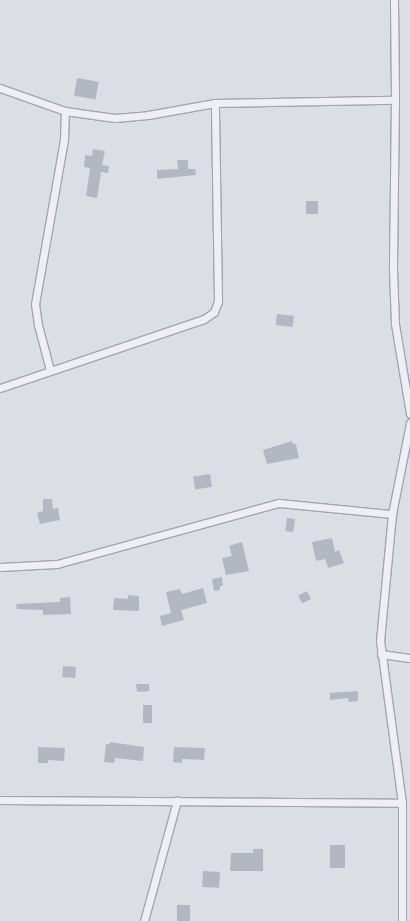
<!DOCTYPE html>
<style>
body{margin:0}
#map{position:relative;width:410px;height:921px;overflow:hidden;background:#dcdee6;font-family:Commissioner,sans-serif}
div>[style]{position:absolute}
.building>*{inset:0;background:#b3b7c2;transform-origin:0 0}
.roads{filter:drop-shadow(1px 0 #a2a5af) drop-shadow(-1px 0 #a2a5af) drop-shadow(0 1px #a2a5af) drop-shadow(0 -1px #a2a5af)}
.minor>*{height:7px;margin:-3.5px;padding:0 3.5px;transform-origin:3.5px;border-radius:3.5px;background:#eeeff4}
span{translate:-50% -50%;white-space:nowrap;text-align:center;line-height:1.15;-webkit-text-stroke:4.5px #ebedf4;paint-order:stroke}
</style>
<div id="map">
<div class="building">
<i style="left:77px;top:78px;width:22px;height:18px;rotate:10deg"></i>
<i style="clip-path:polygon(93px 149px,105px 151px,102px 165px,109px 166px,108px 173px,101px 172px,97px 198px,86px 196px,90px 168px,84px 167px,85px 155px,92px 156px)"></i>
<i style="clip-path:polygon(177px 160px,188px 160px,188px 169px,195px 169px,196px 175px,157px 179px,157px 170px,178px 169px)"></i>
<i style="left:306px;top:201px;width:12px;height:13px"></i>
<i style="left:277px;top:314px;width:17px;height:11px;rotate:7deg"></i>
<i style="clip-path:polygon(292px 441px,293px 444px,296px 444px,299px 458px,267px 464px,263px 450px)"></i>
<i style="left:210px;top:474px;width:13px;height:17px;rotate:81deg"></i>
<i style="clip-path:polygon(43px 499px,52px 499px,53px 509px,58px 508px,60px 520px,40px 524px,37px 513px,43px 511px)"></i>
<i style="left:287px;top:518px;width:8px;height:13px;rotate:7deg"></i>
<i style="clip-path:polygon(332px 538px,335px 552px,339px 550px,344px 563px,328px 568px,325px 559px,316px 561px,312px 542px)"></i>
<i style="clip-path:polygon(242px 542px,249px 571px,226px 575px,222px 558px,232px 556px,229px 546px)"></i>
<i style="clip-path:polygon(222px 577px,223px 586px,220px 586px,220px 590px,214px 591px,212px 579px)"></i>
<i style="clip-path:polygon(203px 588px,207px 603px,181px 610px,184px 620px,162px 626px,160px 616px,171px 613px,166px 592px,180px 589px,182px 594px)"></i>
<i style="left:307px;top:591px;width:9px;height:10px;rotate:63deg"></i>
<i style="clip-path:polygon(128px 595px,139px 596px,139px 611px,113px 610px,114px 598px,128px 599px)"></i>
<i style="clip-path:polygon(70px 597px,71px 614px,43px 615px,43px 610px,17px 609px,16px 604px,60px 602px,60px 598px)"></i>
<i style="left:63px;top:666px;width:13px;height:11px;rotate:4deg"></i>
<i style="clip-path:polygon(136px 684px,149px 684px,149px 691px,137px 692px)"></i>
<i style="clip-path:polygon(358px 691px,358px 701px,349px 702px,348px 698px,330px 700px,330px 693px)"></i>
<i style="left:143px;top:705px;width:9px;height:18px"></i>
<i style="clip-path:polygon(110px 742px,144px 747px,143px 761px,115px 758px,114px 763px,104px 762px,106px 744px,110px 744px)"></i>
<i style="clip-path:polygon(38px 747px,65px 748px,64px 761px,48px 760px,48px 763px,38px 763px)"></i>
<i style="clip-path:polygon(174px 747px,205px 748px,204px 760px,182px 759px,182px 763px,173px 762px)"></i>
<i style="left:330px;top:845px;width:15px;height:23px"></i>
<i style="clip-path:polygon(253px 849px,263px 849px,263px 871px,230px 871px,231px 853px,253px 853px)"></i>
<i style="left:203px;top:871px;width:17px;height:16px;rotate:3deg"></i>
<i style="left:177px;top:905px;width:13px;height:16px"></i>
</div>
<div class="roads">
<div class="minor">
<i style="left:394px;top:0;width:100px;rotate:89.4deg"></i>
<i style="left:395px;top:100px;width:170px;rotate:90.7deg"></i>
<i style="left:393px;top:270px;width:54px;rotate:87.9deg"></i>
<i style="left:395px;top:324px;width:91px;rotate:80.5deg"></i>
<i style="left:0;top:88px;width:69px;rotate:19.5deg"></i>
<i style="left:65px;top:111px;width:50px;rotate:8deg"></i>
<i style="left:115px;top:118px;width:33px;rotate:-5deg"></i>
<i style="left:148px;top:115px;width:68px;rotate:-10.2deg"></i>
<i style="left:215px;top:103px;width:180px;rotate:-1deg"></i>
<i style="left:50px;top:370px;width:47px;rotate:-104.9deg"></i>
<i style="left:38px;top:325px;width:21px;rotate:-98deg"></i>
<i style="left:35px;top:304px;width:168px;rotate:-80deg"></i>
<i style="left:64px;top:139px;width:28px;rotate:-88deg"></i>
<i style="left:0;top:388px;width:215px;rotate:-18.7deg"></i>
<i style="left:204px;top:319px;width:12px;rotate:-35deg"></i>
<i style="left:214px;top:312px;width:12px;rotate:-70deg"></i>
<i style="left:218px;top:301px;width:198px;rotate:-90.9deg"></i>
<i style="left:0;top:567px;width:57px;rotate:-3deg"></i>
<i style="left:57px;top:564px;width:230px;rotate:-15.4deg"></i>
<i style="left:279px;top:503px;width:114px;rotate:5.6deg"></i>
<i style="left:381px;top:654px;width:29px;rotate:8deg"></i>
<i style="left:0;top:800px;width:402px;rotate:0.4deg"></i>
<i style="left:144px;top:921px;width:125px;rotate:-74.7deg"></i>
<i style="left:402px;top:921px;width:118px;rotate:-90deg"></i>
<i style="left:402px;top:803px;width:163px;rotate:-97.7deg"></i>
<i style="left:380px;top:641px;width:128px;rotate:-84.6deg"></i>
<i style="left:392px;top:514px;width:93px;rotate:-78.8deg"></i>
</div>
</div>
</div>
